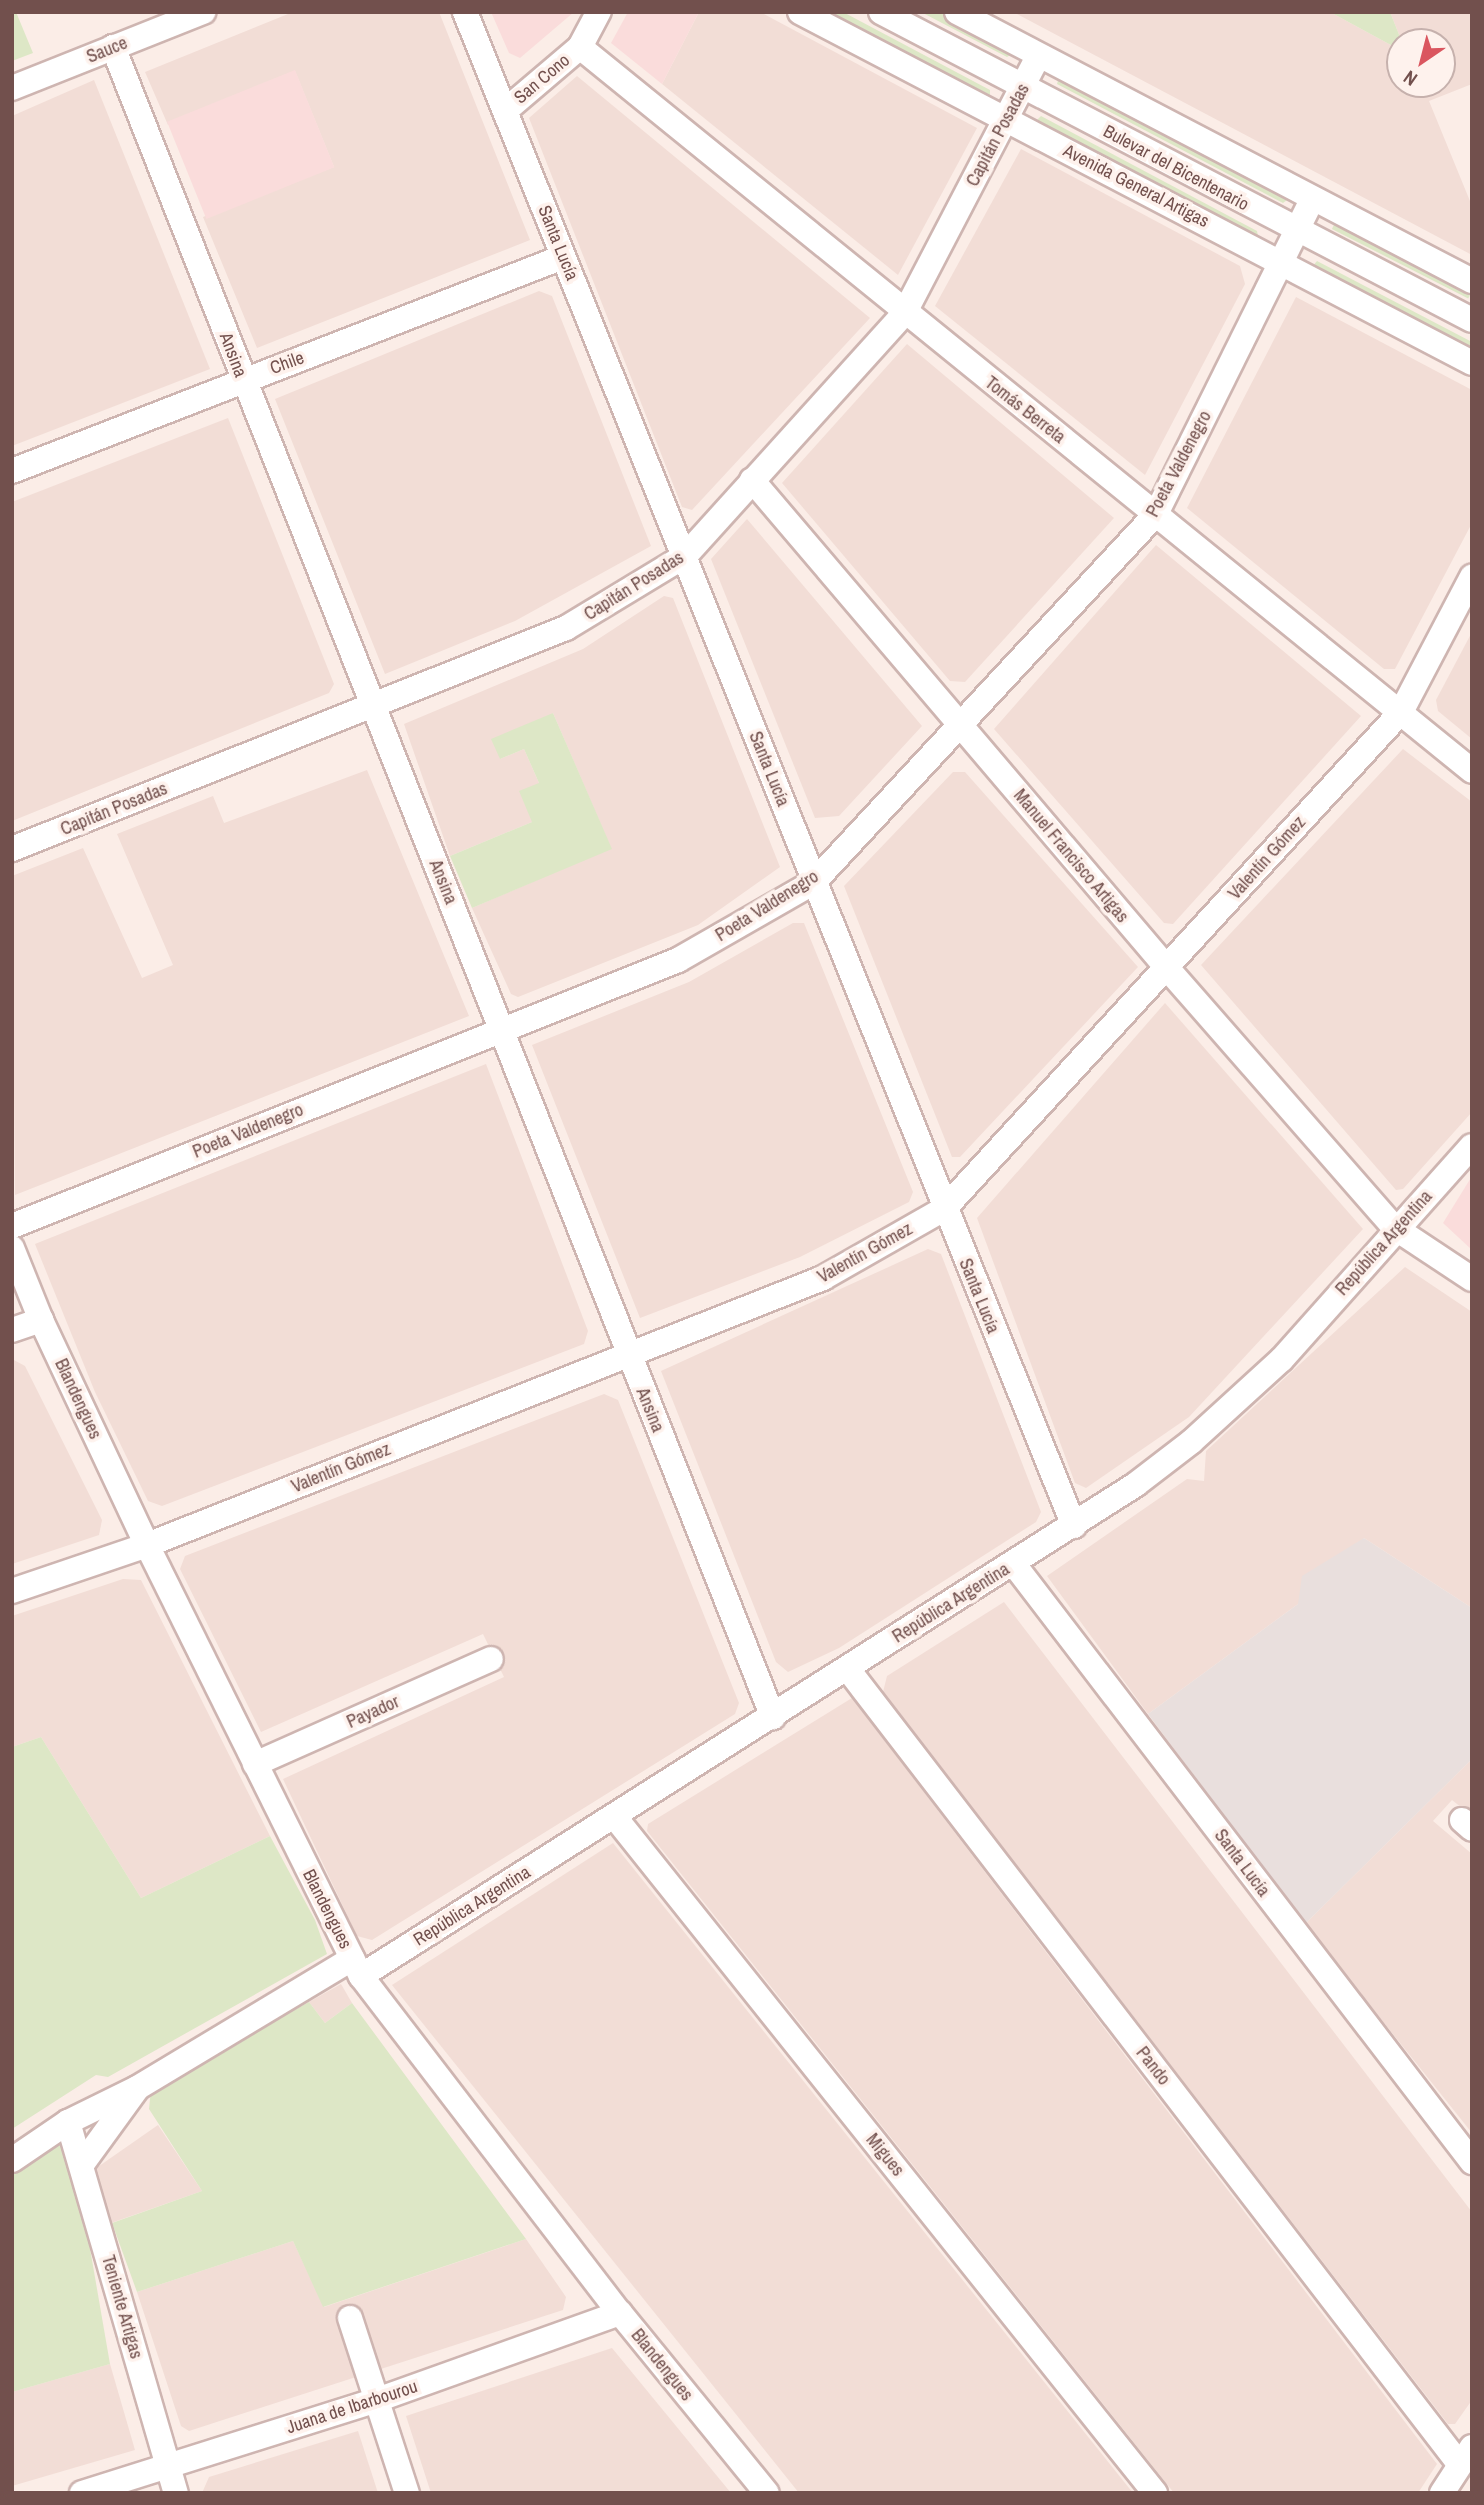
<!DOCTYPE html>
<meta charset="utf-8">
<style>
body{margin:0}
#map{position:relative;width:1484px;height:2505px;overflow:hidden;background:#fbede7;font-family:"Archivo Narrow",sans-serif}
div>[style]{position:absolute}
.residential>*{inset:0;background:#f2ddd6}
.commercial>*{inset:0;background:#fadcdb;transform-origin:0 0}
.industrial>*{inset:0;background:#e9dfdd}
.green>*{inset:0;background:#dde7c6;transform-origin:0 0}
.roads{filter:drop-shadow(2px 0 #ceb5b1) drop-shadow(-2px 0 #ceb5b1) drop-shadow(0 2px #ceb5b1) drop-shadow(0 -2px #ceb5b1)}
.minor>*{height:24px;margin:-12px;padding:0 12px;transform-origin:12px;border-radius:12px;background:#fff}
span{translate:-50% -50%;white-space:nowrap;text-align:center;line-height:1.15;-webkit-text-stroke:7px #fef2ed;paint-order:stroke}
.street-label{font-size:18px;color:#72504d}
.frame{position:absolute;inset:0;border:14px solid #72504d;pointer-events:none}
.north{position:absolute;left:1386px;top:28px;width:70px;height:70px;box-sizing:border-box;background:#fef2ed;border:2px solid #c6b1ad;border-radius:50%;rotate:215deg;font-size:19px;font-weight:700;line-height:28px;text-align:center;color:#72504d}
.north::after{content:'';display:block;margin:auto;width:24px;height:32px;background:#da565f;clip-path:polygon(50% 0,100% 100%,50% 72%,0 100%)}
</style>
<div id="map">
<div class="residential">
<i style="clip-path:polygon(293px 12px,439px 12px,530px 240px,257px 348px,203px 217px,334px 167px,295px 71px,168px 125px,145px 72px)"></i>
<i style="clip-path:polygon(699px 12px,760px 12px,977px 128px,898px 275px,662px 84px)"></i>
<i style="clip-path:polygon(1013px 12px,1330px 12px,1400px 50px,1400px 84px,1442px 84px,1442px 42px,1402px 42px,1390px 12px,1472px 12px,1472px 84px,1429px 101px,1472px 206px,1472px 255px)"></i>
<i style="clip-path:polygon(577px 76px,870px 318px,692px 510px,682px 507px,529px 118px)"></i>
<i style="clip-path:polygon(94px 80px,210px 369px,12px 446px,12px 116px)"></i>
<i style="clip-path:polygon(1021px 149px,1240px 266px,1245px 284px,1145px 475px,935px 306px)"></i>
<i style="clip-path:polygon(539px 291px,552px 296px,651px 546px,515px 621px,385px 674px,275px 399px)"></i>
<i style="clip-path:polygon(1296px 297px,1472px 390px,1472px 523px,1395px 669px,1384px 669px,1187px 508px)"></i>
<i style="clip-path:polygon(907px 344px,1114px 518px,965px 682px,950px 681px,782px 483px)"></i>
<i style="clip-path:polygon(228px 418px,334px 684px,329px 693px,12px 821px,12px 502px)"></i>
<i style="clip-path:polygon(747px 519px,922px 726px,839px 816px,815px 818px,711px 559px)"></i>
<i style="clip-path:polygon(1156px 545px,1361px 716px,1173px 924px,1164px 923px,994px 729px)"></i>
<i style="clip-path:polygon(664px 596px,673px 598px,780px 867px,698px 925px,518px 997px,511px 994px,472px 908px,611px 848px,553px 713px,500px 759px,524px 749px,539px 783px,532px 822px,450px 856px,404px 724px,583px 649px)"></i>
<i style="clip-path:polygon(1472px 632px,1472px 739px,1438px 711px,1436px 700px)"></i>
<i style="clip-path:polygon(1403px 749px,1472px 802px,1472px 1112px,1403px 1189px,1396px 1190px,1201px 965px)"></i>
<i style="clip-path:polygon(367px 770px,469px 1016px,15px 1195px,12px 876px,83px 848px,142px 978px,173px 965px,117px 834px,213px 796px,224px 823px)"></i>
<i style="clip-path:polygon(953px 772px,965px 772px,1138px 967px,960px 1157px,952px 1157px,844px 886px)"></i>
<i style="clip-path:polygon(793px 923px,804px 923px,913px 1192px,909px 1202px,800px 1257px,640px 1318px,532px 1045px,689px 982px)"></i>
<i style="clip-path:polygon(1165px 1003px,1363px 1229px,1189px 1417px,1086px 1488px,1075px 1483px,977px 1218px)"></i>
<i style="clip-path:polygon(486px 1064px,588px 1331px,584px 1344px,162px 1506px,148px 1501px,95px 1392px,35px 1244px)"></i>
<i style="clip-path:polygon(928px 1249px,941px 1254px,1041px 1512px,1036px 1522px,839px 1648px,788px 1672px,776px 1662px,661px 1371px)"></i>
<i style="clip-path:polygon(1405px 1267px,1472px 1312px,1472px 1608px,1364px 1538px,1298px 1604px,1148px 1714px,1047px 1576px,1187px 1479px,1204px 1481px,1206px 1451px)"></i>
<i style="clip-path:polygon(12px 1359px,25px 1366px,102px 1520px,99px 1535px,12px 1564px)"></i>
<i style="clip-path:polygon(604px 1394px,618px 1400px,739px 1703px,735px 1714px,372px 1940px,357px 1936px,283px 1779px,504px 1677px,483px 1634px,261px 1732px,180px 1569px,185px 1556px)"></i>
<i style="clip-path:polygon(123px 1579px,141px 1580px,270px 1836px,141px 1898px,41px 1737px,12px 1747px,12px 1616px)"></i>
<i style="clip-path:polygon(1004px 1602px,1472px 2212px,1472px 2400px,1455px 2424px,1448px 2424px,883px 1692px,887px 1676px)"></i>
<i style="clip-path:polygon(852px 1698px,1437px 2464px,1418px 2493px,1174px 2493px,647px 1831px,648px 1824px)"></i>
<i style="clip-path:polygon(1472px 1759px,1472px 1816px,1452px 1800px,1433px 1821px,1472px 1854px,1472px 2133px,1305px 1924px)"></i>
<i style="clip-path:polygon(613px 1843px,1133px 2493px,799px 2493px,392px 1985px)"></i>
<i style="clip-path:polygon(341px 1984px,352px 2003px,325px 2023px,309px 2002px)"></i>
<i style="clip-path:polygon(158px 2125px,202px 2191px,111px 2223px,92px 2171px)"></i>
<i style="clip-path:polygon(526px 2239px,566px 2297px,563px 2310px,189px 2431px,181px 2426px,137px 2292px,293px 2241px,324px 2307px)"></i>
<i style="clip-path:polygon(612px 2348px,731px 2493px,431px 2493px,406px 2416px)"></i>
<i style="clip-path:polygon(110px 2364px,135px 2450px,12px 2486px,12px 2392px)"></i>
<i style="clip-path:polygon(358px 2431px,378px 2493px,202px 2493px,209px 2477px)"></i>
</div>
<div class="commercial">
<i style="clip-path:polygon(491px 12px,574px 12px,520px 58px,509px 53px)"></i>
<i style="clip-path:polygon(628px 12px,699px 12px,662px 84px,611px 43px)"></i>
<i style="left:295px;top:70px;width:105px;height:138px;rotate:68deg"></i>
<i style="clip-path:polygon(1472px 1176px,1472px 1250px,1443px 1223px)"></i>
</div>
<div class="industrial">
<i style="clip-path:polygon(1364px 1538px,1472px 1608px,1472px 1759px,1305px 1924px,1148px 1714px,1298px 1604px,1302px 1576px)"></i>
</div>
<div class="green">
<i style="clip-path:polygon(12px 12px,16px 12px,33px 53px,12px 61px)"></i>
<i style="clip-path:polygon(823px 12px,843px 12px,990px 90px,990px 95px)"></i>
<i style="clip-path:polygon(921px 12px,941px 12px,1010px 49px,1012px 54px,1007px 57px)"></i>
<i style="clip-path:polygon(1330px 12px,1390px 12px,1402px 42px,1400px 50px)"></i>
<i style="clip-path:polygon(1059px 77px,1288px 197px,1287px 200px,1283px 203px,1057px 84px)"></i>
<i style="clip-path:polygon(1041px 116px,1257px 231px,1258px 236px,1035px 122px)"></i>
<i style="left:1336px;top:221px;width:153px;height:9px;rotate:27deg"></i>
<i style="clip-path:polygon(1317px 261px,1472px 342px,1472px 353px,1312px 267px)"></i>
<i style="clip-path:polygon(553px 713px,612px 849px,472px 908px,450px 856px,532px 822px,519px 791px,539px 783px,524px 749px,500px 759px,491px 739px)"></i>
<i style="clip-path:polygon(41px 1737px,141px 1898px,270px 1836px,315px 1920px,327px 1954px,108px 2077px,96px 2075px,12px 2129px,12px 1747px)"></i>
<i style="clip-path:polygon(309px 2002px,325px 2023px,352px 2003px,526px 2239px,323px 2307px,293px 2241px,137px 2292px,112px 2223px,202px 2191px,149px 2109px,151px 2089px)"></i>
<i style="clip-path:polygon(64px 2134px,79px 2185px,110px 2364px,12px 2392px,12px 2167px)"></i>
</div>
<div class="roads">
<div class="minor">
<i style="left:465px;top:12px;width:1632px;rotate:68.09deg"></i>
<i style="left:800px;top:12px;width:758px;rotate:27.58deg"></i>
<i style="left:881px;top:12px;width:666px;rotate:27.53deg"></i>
<i style="left:957px;top:12px;width:581px;rotate:27.58deg"></i>
<i style="left:113px;top:47px;width:1796px;rotate:68.44deg"></i>
<i style="left:580px;top:47px;width:1149px;rotate:39.06deg"></i>
<i style="left:12px;top:88px;width:206px;rotate:-21.7deg"></i>
<i style="left:506px;top:110px;width:97px;rotate:-40.4deg"></i>
<i style="left:580px;top:47px;width:40px;rotate:-62deg"></i>
<i style="left:12px;top:471px;width:591px;rotate:-21.23deg"></i>
<i style="left:752px;top:480px;width:641px;rotate:49.62deg"></i>
<i style="left:1167px;top:968px;width:346px;rotate:48.8deg"></i>
<i style="left:1395px;top:1228px;width:92px;rotate:33.5deg"></i>
<i style="left:12px;top:849px;width:596px;rotate:-21.75deg"></i>
<i style="left:566px;top:628px;width:139px;rotate:-31.2deg"></i>
<i style="left:685px;top:556px;width:326px;rotate:-47.9deg"></i>
<i style="left:904px;top:314px;width:290px;rotate:-62.5deg"></i>
<i style="left:12px;top:1226px;width:717px;rotate:-21.77deg"></i>
<i style="left:678px;top:960px;width:157px;rotate:-29.8deg"></i>
<i style="left:814px;top:882px;width:502px;rotate:-47.1deg"></i>
<i style="left:1156px;top:514px;width:351px;rotate:-63.6deg"></i>
<i style="left:12px;top:1248px;width:78px;rotate:68.1deg"></i>
<i style="left:41px;top:1320px;width:249px;rotate:64.8deg"></i>
<i style="left:147px;top:1545px;width:481px;rotate:63.6deg"></i>
<i style="left:361px;top:1976px;width:425px;rotate:52.5deg"></i>
<i style="left:620px;top:2313px;width:232px;rotate:50.8deg"></i>
<i style="left:12px;top:1330px;width:31px;rotate:-19deg"></i>
<i style="left:1013px;top:1563px;width:755px;rotate:52.54deg"></i>
<i style="left:12px;top:1591px;width:143px;rotate:-18.8deg"></i>
<i style="left:147px;top:1545px;width:727px;rotate:-21.55deg"></i>
<i style="left:823px;top:1278px;width:139px;rotate:-29.7deg"></i>
<i style="left:944px;top:1209px;width:675px;rotate:-47.4deg"></i>
<i style="left:1401px;top:712px;width:153px;rotate:-62.3deg"></i>
<i style="left:847px;top:1668px;width:1005px;rotate:52.43deg"></i>
<i style="left:255px;top:1764px;width:258px;rotate:-24deg"></i>
<i style="left:614px;top:1816px;width:867px;rotate:51.37deg"></i>
<i style="left:1462px;top:1820px;width:13px;rotate:42deg"></i>
<i style="left:361px;top:1976px;width:917px;rotate:-32.39deg"></i>
<i style="left:1135px;top:1485px;width:71px;rotate:-37.5deg"></i>
<i style="left:1191px;top:1442px;width:123px;rotate:-42.4deg"></i>
<i style="left:1282px;top:1359px;width:285px;rotate:-48.3deg"></i>
<i style="left:68px;top:2122px;width:386px;rotate:73.8deg"></i>
<i style="left:12px;top:2160px;width:68px;rotate:-34.2deg"></i>
<i style="left:68px;top:2122px;width:77px;rotate:-26.2deg"></i>
<i style="left:137px;top:2088px;width:251px;rotate:-31deg"></i>
<i style="left:83px;top:2163px;width:90px;rotate:-54deg"></i>
<i style="left:350px;top:2318px;width:184px;rotate:72deg"></i>
<i style="left:82px;top:2493px;width:309px;rotate:-17.5deg"></i>
<i style="left:377px;top:2400px;width:258px;rotate:-19.7deg"></i>
<i style="left:1442px;top:2493px;width:55px;rotate:-56.9deg"></i>
</div>
</div>
<div class="street-label">
<span style="left:107px;top:50px;rotate:-22deg">Sauce</span>
<span style="left:542px;top:79px;rotate:-40deg">San Cono</span>
<span style="left:998px;top:135px;rotate:-62deg">Capitán Posadas</span>
<span style="left:1176px;top:168px;rotate:28deg">Bulevar del Bicentenario</span>
<span style="left:1136px;top:186px;rotate:27deg">Avenida General Artigas</span>
<span style="left:558px;top:243px;rotate:68deg">Santa Lucía</span>
<span style="left:233px;top:355px;rotate:69deg">Ansina</span>
<span style="left:287px;top:363px;rotate:-20deg">Chile</span>
<span style="left:1025px;top:410px;rotate:38deg">Tomás Berreta</span>
<span style="left:1179px;top:464px;rotate:-62deg">Poeta Valdenegro</span>
<span style="left:634px;top:586px;rotate:-32deg">Capitán Posadas</span>
<span style="left:769px;top:769px;rotate:68deg">Santa Lucía</span>
<span style="left:114px;top:809px;rotate:-22deg">Capitán Posadas</span>
<span style="left:1071px;top:856px;rotate:50deg">Manuel Francisco Artigas</span>
<span style="left:1267px;top:858px;rotate:-48deg">Valentín Gómez</span>
<span style="left:443px;top:882px;rotate:68deg">Ansina</span>
<span style="left:767px;top:906px;rotate:-32deg">Poeta Valdenegro</span>
<span style="left:248px;top:1131px;rotate:-22deg">Poeta Valdenegro</span>
<span style="left:1384px;top:1243px;rotate:-48deg">República Argentina</span>
<span style="left:865px;top:1253px;rotate:-29deg">Valentín Gómez</span>
<span style="left:979px;top:1296px;rotate:68deg">Santa Lucía</span>
<span style="left:78px;top:1399px;rotate:65deg">Blandengues</span>
<span style="left:650px;top:1410px;rotate:68deg">Ansina</span>
<span style="left:341px;top:1468px;rotate:-22deg">Valentín Gómez</span>
<span style="left:951px;top:1603px;rotate:-32deg">República Argentina</span>
<span style="left:373px;top:1712px;rotate:-24deg">Payador</span>
<span style="left:1242px;top:1863px;rotate:53deg">Santa Lucía</span>
<span style="left:472px;top:1906px;rotate:-32deg">República Argentina</span>
<span style="left:327px;top:1909px;rotate:63deg">Blandengues</span>
<span style="left:1153px;top:2066px;rotate:52deg">Pando</span>
<span style="left:885px;top:2155px;rotate:51deg">Migues</span>
<span style="left:122px;top:2307px;rotate:74deg">Teniente Artigas</span>
<span style="left:662px;top:2365px;rotate:51deg">Blandengues</span>
<span style="left:352px;top:2407px;rotate:-18deg">Juana de Ibarbourou</span>
</div>
<div class="frame"></div>
<div class="north">N</div>
</div>
